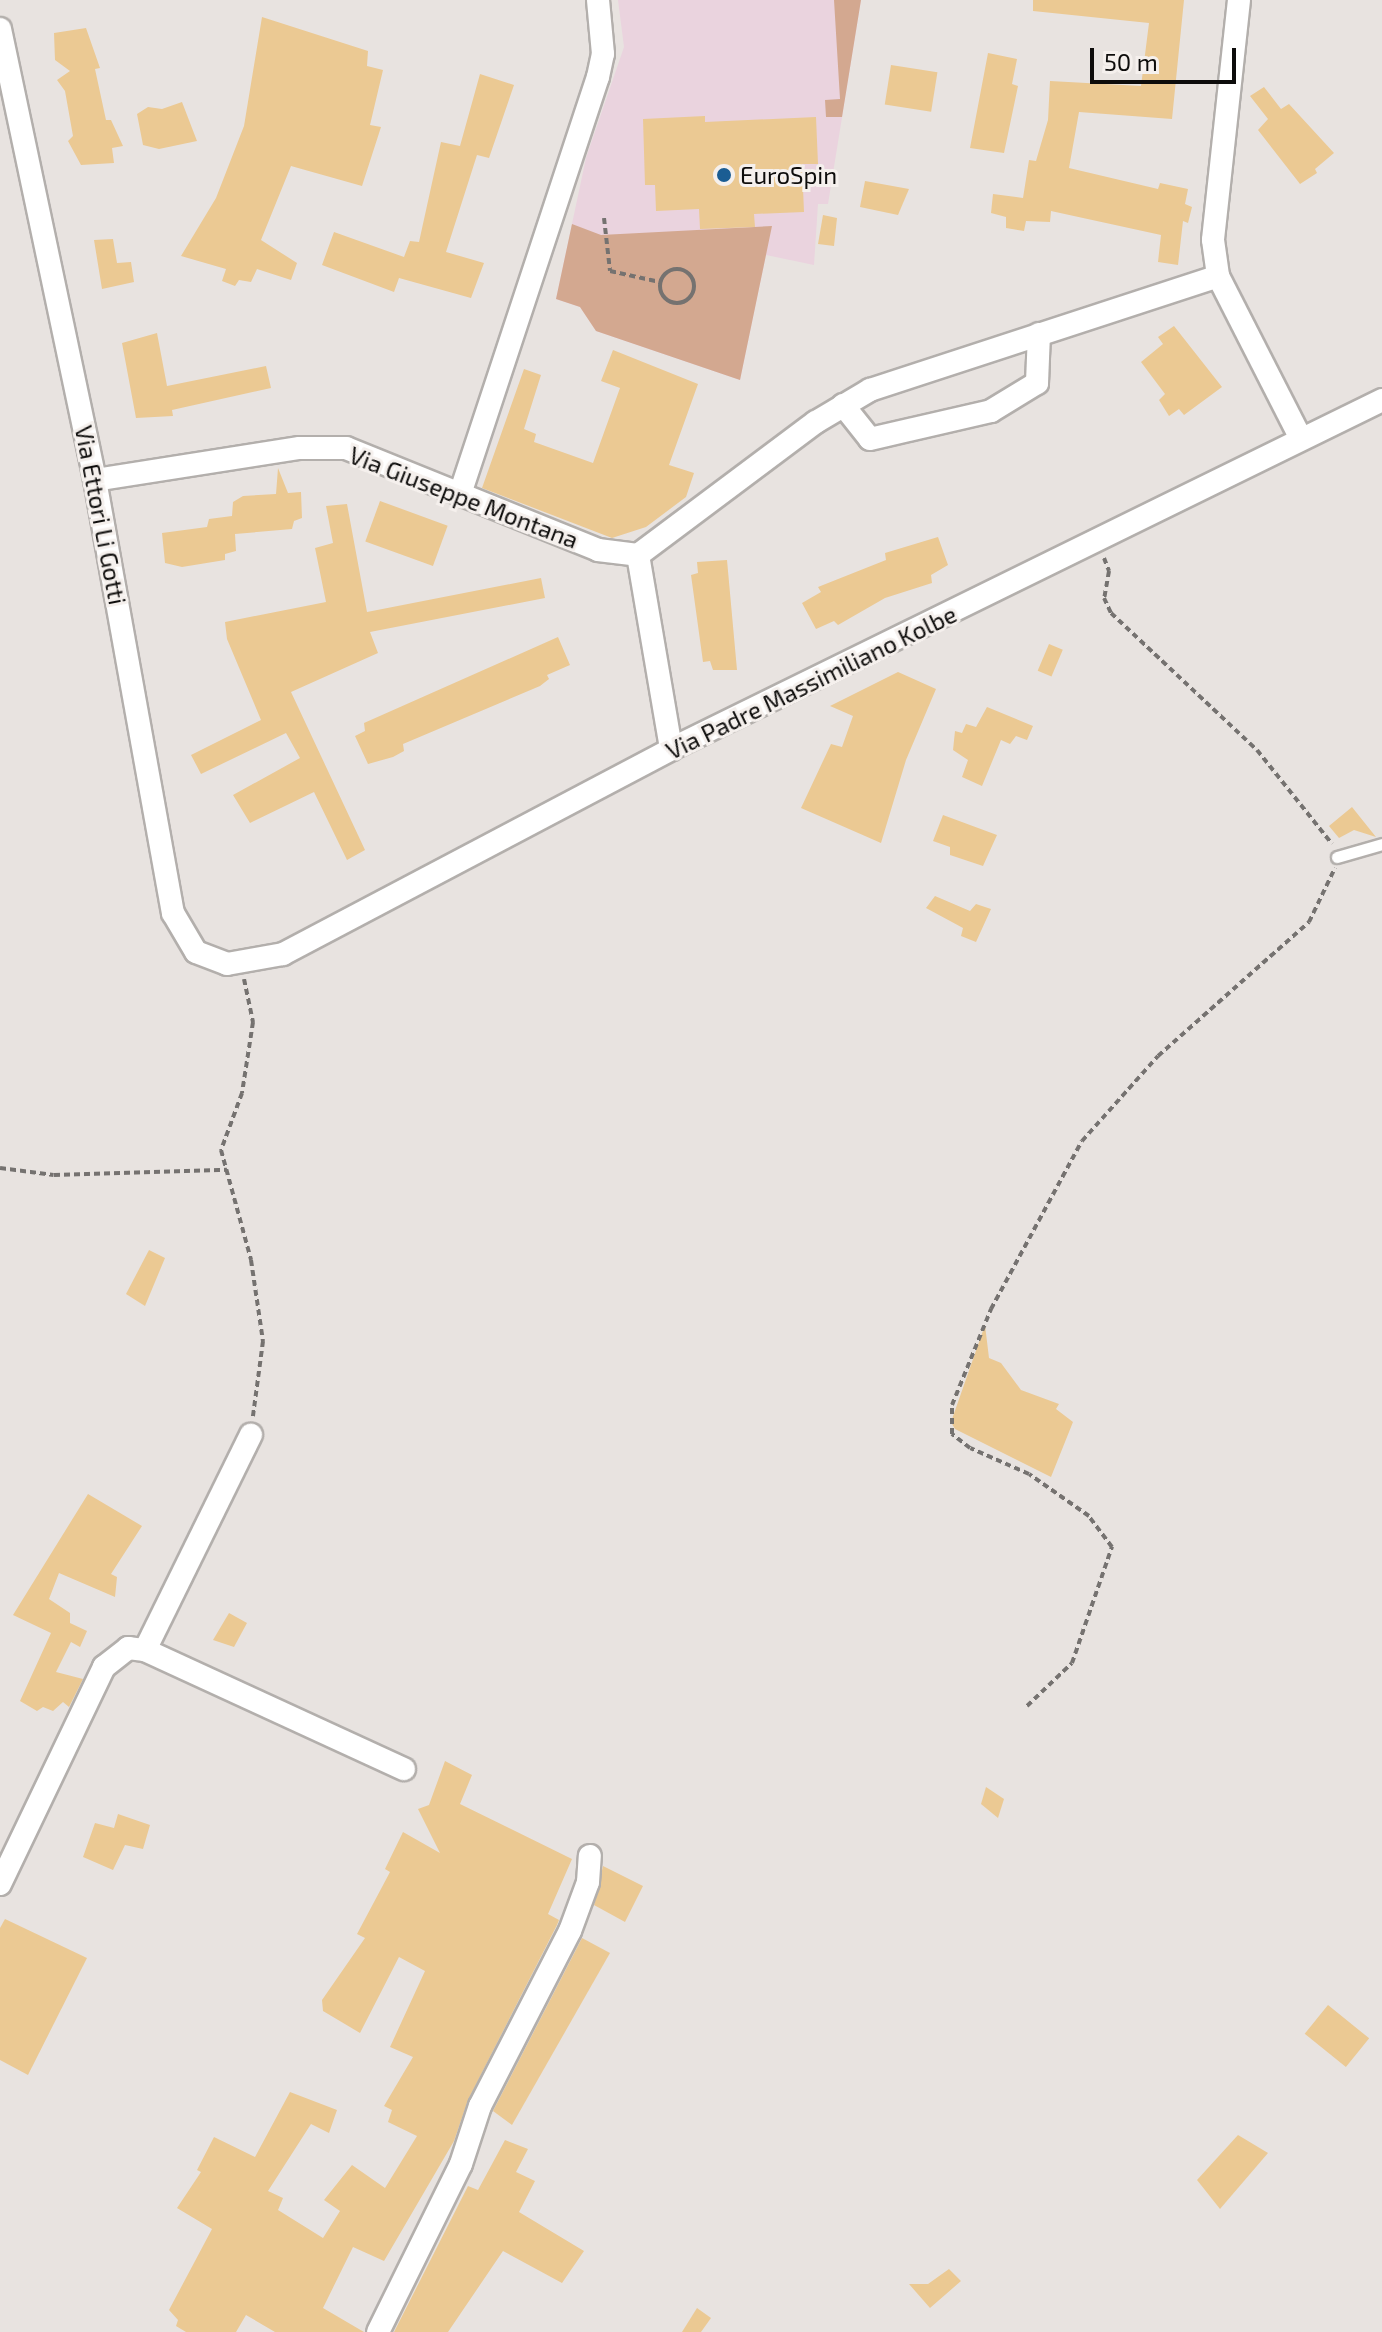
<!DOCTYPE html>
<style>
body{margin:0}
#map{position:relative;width:1382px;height:2332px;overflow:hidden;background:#e8e3e0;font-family:"Exo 2",sans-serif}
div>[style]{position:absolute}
.commercial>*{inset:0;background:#ead3de}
.green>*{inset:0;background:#d3a890}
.building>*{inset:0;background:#ebc993;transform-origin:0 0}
.path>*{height:4px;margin-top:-2px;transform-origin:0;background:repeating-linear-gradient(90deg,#757270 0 6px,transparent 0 10px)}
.path>.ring{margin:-2px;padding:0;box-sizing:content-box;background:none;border:4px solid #757270;border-radius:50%}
.roads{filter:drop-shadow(2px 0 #b3afac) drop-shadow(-2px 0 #b3afac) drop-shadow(0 2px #b3afac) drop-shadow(0 -2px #b3afac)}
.lane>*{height:11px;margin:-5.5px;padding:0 5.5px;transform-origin:5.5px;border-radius:5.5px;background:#fff}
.street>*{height:22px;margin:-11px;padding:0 11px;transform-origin:11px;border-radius:11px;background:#fff}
.dots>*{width:22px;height:22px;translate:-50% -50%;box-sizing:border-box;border:4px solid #f5f0ed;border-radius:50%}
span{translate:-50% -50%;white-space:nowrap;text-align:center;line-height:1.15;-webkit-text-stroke:6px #f5f0ed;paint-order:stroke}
.poi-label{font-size:24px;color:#0d0c0b}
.left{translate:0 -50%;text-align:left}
.street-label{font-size:24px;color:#0d0c0b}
.scale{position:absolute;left:1090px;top:48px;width:146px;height:36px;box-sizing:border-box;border:4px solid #0d0c0b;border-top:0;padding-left:10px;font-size:24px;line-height:28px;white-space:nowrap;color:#0d0c0b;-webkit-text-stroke:6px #f5f0ed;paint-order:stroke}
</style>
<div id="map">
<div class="commercial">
<i style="clip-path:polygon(618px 0,861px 0,828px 204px,818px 204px,814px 265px,766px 255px,740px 380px,596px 331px,580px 307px,556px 299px,586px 158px,624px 47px)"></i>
</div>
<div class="green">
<i style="clip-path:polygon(834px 0,861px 0,842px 117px,826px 117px,825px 100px,840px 99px)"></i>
<i style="clip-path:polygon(572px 224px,601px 235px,772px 226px,740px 380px,596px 331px,580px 307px,556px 299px)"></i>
</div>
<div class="building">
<i style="clip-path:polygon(1033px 0,1184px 0,1172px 119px,1079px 112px,1069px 168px,1158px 189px,1160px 183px,1188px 189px,1185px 204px,1192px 207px,1188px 223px,1183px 221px,1178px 265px,1158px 262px,1161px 235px,1051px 211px,1050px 222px,1026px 221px,1024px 231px,1006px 228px,1006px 217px,991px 213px,993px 194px,1023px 198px,1029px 160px,1036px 161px,1048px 120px,1050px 81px,1141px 86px,1149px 23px,1033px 11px)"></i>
<i style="clip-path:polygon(262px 17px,368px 51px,367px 66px,383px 70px,370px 125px,381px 127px,362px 186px,291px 166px,261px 240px,297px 263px,291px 280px,257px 269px,251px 282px,239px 280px,235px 286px,222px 281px,226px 269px,181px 256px,216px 198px,244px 126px)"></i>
<i style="clip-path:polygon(86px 28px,100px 68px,95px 69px,106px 120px,111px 120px,123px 146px,112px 148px,114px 163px,81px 165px,68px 141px,73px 136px,65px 91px,57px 80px,70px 71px,55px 60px,54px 33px)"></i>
<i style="clip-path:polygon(988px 53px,1017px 59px,1012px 84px,1018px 86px,1004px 153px,970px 148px)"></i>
<i style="left:891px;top:65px;width:47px;height:40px;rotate:9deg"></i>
<i style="clip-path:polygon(480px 74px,514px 85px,489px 158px,477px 155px,446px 252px,484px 263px,471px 298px,399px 278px,394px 292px,322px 265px,334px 232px,404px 257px,410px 241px,419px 242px,441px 142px,460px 146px)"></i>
<i style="clip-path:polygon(1264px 87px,1281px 109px,1289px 104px,1334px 153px,1315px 169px,1317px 173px,1300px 184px,1258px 130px,1268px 119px,1250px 96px)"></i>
<i style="clip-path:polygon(182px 102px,197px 141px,159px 149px,143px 145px,137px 114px,148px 107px,162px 109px)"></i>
<i style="clip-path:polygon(705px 116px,705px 122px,816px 117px,818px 164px,802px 164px,804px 212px,754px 214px,755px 227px,700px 229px,699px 209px,656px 211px,655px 185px,645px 185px,643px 119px)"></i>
<i style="clip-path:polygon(865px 181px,909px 189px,898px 215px,860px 207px)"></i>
<i style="clip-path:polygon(823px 215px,837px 218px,834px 246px,818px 244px)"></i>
<i style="clip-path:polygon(113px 239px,117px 263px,131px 262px,134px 282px,102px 289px,94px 240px)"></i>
<i style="clip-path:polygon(1174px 326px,1222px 387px,1184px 415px,1179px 409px,1169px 416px,1159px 400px,1165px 394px,1141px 362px,1163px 344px,1158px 337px)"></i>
<i style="clip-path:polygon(157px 333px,167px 386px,266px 366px,271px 388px,172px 410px,173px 416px,136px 418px,122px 343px)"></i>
<i style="clip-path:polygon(613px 350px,698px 384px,669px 465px,694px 473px,686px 497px,646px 527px,612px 538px,482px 488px,524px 369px,541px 375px,524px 429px,536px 434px,534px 442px,593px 463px,620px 388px,601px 381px)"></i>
<i style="clip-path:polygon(278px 468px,288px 493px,301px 492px,302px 518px,294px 521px,292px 529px,235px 534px,236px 551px,225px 554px,225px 560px,182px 567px,165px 563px,162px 533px,207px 527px,209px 519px,232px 516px,233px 502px,243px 496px,276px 494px)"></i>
<i style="left:380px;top:501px;width:72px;height:43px;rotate:20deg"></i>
<i style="clip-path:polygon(347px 504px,367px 612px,541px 578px,545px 598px,370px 632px,378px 653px,291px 692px,365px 850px,347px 860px,314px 792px,250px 823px,233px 795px,300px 758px,286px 733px,201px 774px,191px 755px,261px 720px,227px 639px,225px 622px,326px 602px,315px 548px,333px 543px,326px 506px)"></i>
<i style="clip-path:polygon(938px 537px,948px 565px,931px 575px,932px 583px,885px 598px,838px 625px,834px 621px,816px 629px,802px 603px,821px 592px,818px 587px,886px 560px,885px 553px)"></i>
<i style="clip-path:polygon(727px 560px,737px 670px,713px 670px,710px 661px,703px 662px,691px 575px,698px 573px,697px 562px)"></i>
<i style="clip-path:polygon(558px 637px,570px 665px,547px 675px,549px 679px,540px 686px,403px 744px,404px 751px,393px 757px,368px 764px,355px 736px,365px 731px,364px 723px)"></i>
<i style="left:1049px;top:644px;width:15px;height:29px;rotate:23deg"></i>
<i style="clip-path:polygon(898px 672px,936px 689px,906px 760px,881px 843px,801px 808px,831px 744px,842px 747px,853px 716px,830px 706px)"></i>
<i style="clip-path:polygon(987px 707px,1033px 726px,1027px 740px,1016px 736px,1010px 744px,1001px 740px,982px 786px,962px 777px,968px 760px,953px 750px,955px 731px,962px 733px,966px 724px,976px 727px)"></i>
<i style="clip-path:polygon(1352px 807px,1376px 837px,1354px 830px,1339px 838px,1329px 826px)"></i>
<i style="clip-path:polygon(943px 815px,997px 835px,983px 866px,950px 855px,950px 847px,933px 841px)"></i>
<i style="clip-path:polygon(935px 896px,970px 911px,976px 904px,991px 909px,976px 942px,961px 936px,963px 928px,926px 908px)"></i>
<i style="clip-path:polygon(149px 1250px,165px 1258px,145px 1306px,126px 1294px)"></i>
<i style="clip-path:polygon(985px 1325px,989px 1358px,1001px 1363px,1021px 1390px,1059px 1404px,1056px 1409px,1073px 1422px,1051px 1477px,955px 1429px,951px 1422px)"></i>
<i style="clip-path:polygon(88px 1494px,142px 1526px,111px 1574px,117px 1577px,115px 1597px,59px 1573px,49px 1599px,70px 1613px,70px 1623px,87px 1631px,80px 1647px,71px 1642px,56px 1672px,83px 1679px,69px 1707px,63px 1702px,53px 1711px,43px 1707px,37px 1711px,20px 1701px,51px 1633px,13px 1615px)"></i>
<i style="clip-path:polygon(229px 1613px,247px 1623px,234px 1647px,213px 1640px)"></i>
<i style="clip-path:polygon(445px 1761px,472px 1775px,460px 1804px,572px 1859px,548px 1914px,559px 1920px,557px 1925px,468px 2100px,454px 2141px,384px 2261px,353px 2247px,323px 2308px,364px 2332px,275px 2332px,246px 2315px,236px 2332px,186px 2332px,176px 2326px,178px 2320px,169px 2310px,212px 2229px,177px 2208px,201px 2172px,197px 2170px,214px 2137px,255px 2157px,290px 2092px,337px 2110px,329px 2133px,311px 2124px,268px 2191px,283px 2198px,278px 2210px,323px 2238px,340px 2211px,324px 2200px,352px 2165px,385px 2188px,417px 2136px,388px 2122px,392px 2110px,384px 2106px,413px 2057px,390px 2047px,425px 1971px,399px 1957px,360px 2033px,323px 2011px,322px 2000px,365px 1938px,357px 1934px,390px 1872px,385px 1869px,403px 1832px,440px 1853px,418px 1809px,429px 1805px)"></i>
<i style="clip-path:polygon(986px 1787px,1004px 1799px,998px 1818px,981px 1804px)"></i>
<i style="clip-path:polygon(118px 1814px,150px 1825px,143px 1849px,125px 1845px,113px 1870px,83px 1857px,95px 1823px,114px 1828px)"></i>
<i style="clip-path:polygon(603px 1866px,643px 1886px,625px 1922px,594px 1905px)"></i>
<i style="clip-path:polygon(5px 1919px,87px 1958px,28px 2075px,0 2060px,0 1928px)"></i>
<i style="clip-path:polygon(582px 1938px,610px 1953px,512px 2125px,493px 2111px)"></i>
<i style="left:1328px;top:2005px;width:53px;height:37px;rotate:39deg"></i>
<i style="clip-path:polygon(1238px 2135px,1268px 2153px,1220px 2209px,1197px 2180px)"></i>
<i style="clip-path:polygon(505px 2140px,528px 2149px,516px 2172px,535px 2181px,519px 2212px,584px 2251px,562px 2283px,503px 2251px,448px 2332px,394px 2332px,468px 2186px,478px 2190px)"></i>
<i style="clip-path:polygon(949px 2269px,961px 2281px,930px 2308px,909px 2284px,928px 2284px)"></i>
<i style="clip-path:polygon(697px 2308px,711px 2318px,701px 2332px,682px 2332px)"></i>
</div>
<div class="path">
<i style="left:604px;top:218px;width:53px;rotate:83.5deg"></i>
<i style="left:610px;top:271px;width:51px;rotate:12.4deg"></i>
<i class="ring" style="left:660px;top:269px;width:30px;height:30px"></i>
<i style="left:1104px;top:558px;width:14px;rotate:69deg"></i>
<i style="left:1109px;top:571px;width:27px;rotate:100deg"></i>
<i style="left:1104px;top:598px;width:17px;rotate:65deg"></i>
<i style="left:1111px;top:613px;width:200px;rotate:43.2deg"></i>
<i style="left:1257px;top:750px;width:120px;rotate:51.4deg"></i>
<i style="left:244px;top:979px;width:44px;rotate:78.2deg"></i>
<i style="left:253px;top:1022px;width:72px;rotate:98.8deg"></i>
<i style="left:242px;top:1093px;width:61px;rotate:110.2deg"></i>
<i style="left:221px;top:1150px;width:114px;rotate:74.7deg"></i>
<i style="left:251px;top:1260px;width:82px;rotate:81.6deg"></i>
<i style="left:263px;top:1341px;width:76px;rotate:97.6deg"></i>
<i style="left:0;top:1168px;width:54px;rotate:7.4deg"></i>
<i style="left:54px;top:1175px;width:173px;rotate:-1.7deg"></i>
<i style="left:1027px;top:1706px;width:62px;rotate:-43.7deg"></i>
<i style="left:1072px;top:1663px;width:123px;rotate:-71deg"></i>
<i style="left:1112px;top:1547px;width:39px;rotate:-127deg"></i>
<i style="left:1089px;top:1516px;width:73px;rotate:-145deg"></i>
<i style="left:1029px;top:1474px;width:64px;rotate:-156.2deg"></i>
<i style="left:970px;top:1448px;width:23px;rotate:-142deg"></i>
<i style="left:952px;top:1434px;width:29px;rotate:-90deg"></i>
<i style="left:952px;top:1405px;width:104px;rotate:-67.9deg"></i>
<i style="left:991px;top:1309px;width:191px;rotate:-61.6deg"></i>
<i style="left:1082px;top:1141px;width:114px;rotate:-48.2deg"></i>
<i style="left:1158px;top:1056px;width:202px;rotate:-41.6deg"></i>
<i style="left:1309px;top:922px;width:60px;rotate:-64.3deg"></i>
</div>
<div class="roads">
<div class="lane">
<i style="left:1337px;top:857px;width:47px;rotate:-16.1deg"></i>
</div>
<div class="street">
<i style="left:1239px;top:0;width:241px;rotate:96.2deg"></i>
<i style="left:1213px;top:240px;width:36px;rotate:82deg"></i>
<i style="left:1218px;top:276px;width:183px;rotate:63deg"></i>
<i style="left:0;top:29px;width:461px;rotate:78.1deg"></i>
<i style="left:95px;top:480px;width:440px;rotate:79.8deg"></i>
<i style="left:173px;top:913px;width:45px;rotate:59.5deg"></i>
<i style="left:196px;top:952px;width:33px;rotate:21deg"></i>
<i style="left:227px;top:964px;width:57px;rotate:-10.1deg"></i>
<i style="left:283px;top:954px;width:439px;rotate:-27.8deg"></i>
<i style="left:671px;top:749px;width:792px;rotate:-26.14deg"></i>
<i style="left:843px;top:405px;width:43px;rotate:51.5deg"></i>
<i style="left:870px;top:439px;width:124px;rotate:-13deg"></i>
<i style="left:991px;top:411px;width:54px;rotate:-31.3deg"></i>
<i style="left:1037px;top:383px;width:49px;rotate:-87.7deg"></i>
<i style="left:95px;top:480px;width:207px;rotate:-8.9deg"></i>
<i style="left:300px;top:448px;width:46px"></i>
<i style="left:346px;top:448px;width:272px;rotate:22deg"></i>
<i style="left:598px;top:550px;width:40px;rotate:7.1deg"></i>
<i style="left:638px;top:555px;width:197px;rotate:80.3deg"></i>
<i style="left:460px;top:494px;width:439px;rotate:-71.7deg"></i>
<i style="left:598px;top:77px;width:24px;rotate:-78deg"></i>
<i style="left:603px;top:54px;width:54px;rotate:-95.3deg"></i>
<i style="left:638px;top:555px;width:222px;rotate:-36.8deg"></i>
<i style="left:816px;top:422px;width:63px;rotate:-30.7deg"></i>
<i style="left:870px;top:390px;width:366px;rotate:-18.1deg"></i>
<i style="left:145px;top:1650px;width:240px;rotate:-63.8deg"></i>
<i style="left:0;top:1884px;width:241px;rotate:-64.4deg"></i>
<i style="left:104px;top:1667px;width:31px;rotate:-38deg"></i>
<i style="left:128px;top:1648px;width:17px;rotate:7deg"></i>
<i style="left:145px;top:1650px;width:285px;rotate:24.7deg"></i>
<i style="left:378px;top:2332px;width:187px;rotate:-63.7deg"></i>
<i style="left:461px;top:2164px;width:61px;rotate:-71.9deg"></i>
<i style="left:480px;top:2106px;width:197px;rotate:-62.8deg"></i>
<i style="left:570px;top:1931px;width:52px;rotate:-69.8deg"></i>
<i style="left:588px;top:1882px;width:26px;rotate:-86deg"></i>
</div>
</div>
<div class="dots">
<i style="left:724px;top:175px;background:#1b5d93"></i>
</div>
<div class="poi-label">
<span class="left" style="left:740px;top:175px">EuroSpin</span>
</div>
<div class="street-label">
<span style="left:464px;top:497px;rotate:21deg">Via Giuseppe Montana</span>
<span style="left:101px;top:515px;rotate:79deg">Via Ettori Li Gotti</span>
<span style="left:811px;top:682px;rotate:-26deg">Via Padre Massimiliano Kolbe</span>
</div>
<div class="scale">50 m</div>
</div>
